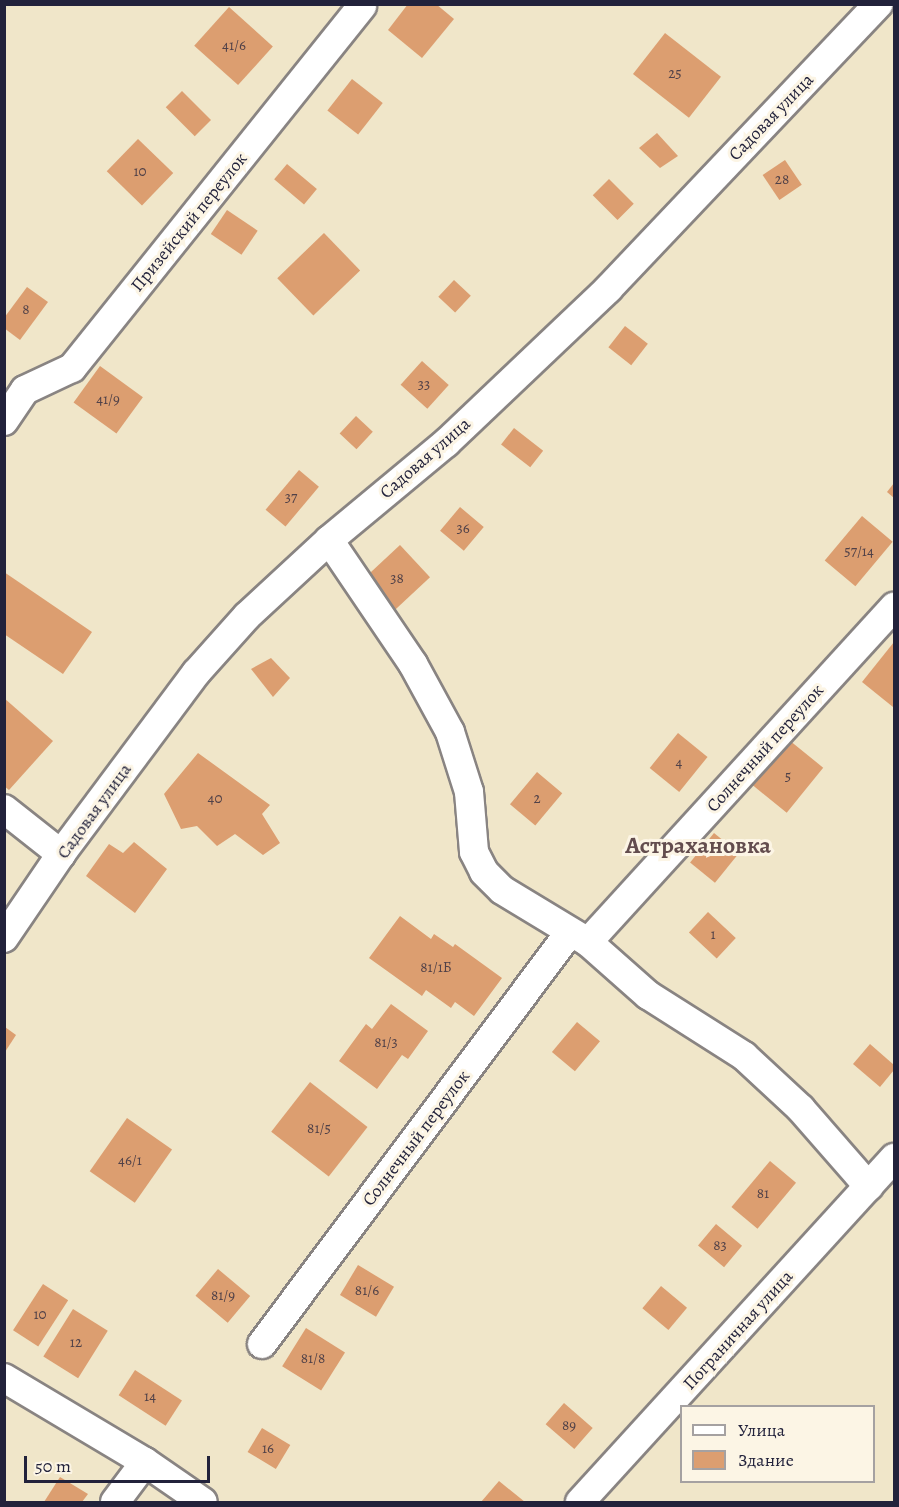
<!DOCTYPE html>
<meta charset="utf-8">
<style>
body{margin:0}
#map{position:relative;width:899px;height:1507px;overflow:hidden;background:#f0e6c9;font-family:Alegreya,serif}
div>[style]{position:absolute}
.building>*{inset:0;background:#dc9e70;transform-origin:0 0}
.roads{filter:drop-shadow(2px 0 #898482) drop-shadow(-2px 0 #898482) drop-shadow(0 2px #898482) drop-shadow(0 -2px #898482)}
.minor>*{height:28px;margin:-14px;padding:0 14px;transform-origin:14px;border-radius:14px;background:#fff}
span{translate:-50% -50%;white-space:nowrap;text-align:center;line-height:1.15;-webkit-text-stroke:6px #fcf5e5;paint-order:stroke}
.number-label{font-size:15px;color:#504148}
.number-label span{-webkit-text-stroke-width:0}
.street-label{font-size:18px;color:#22223b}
.district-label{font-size:24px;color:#634d4e;font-weight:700}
.frame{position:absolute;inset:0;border:6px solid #22223b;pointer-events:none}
.legend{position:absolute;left:680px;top:1405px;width:195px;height:78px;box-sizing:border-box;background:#fcf5e5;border:2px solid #a5a1a1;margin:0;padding:8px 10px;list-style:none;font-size:18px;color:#22223b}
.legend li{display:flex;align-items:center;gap:12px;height:30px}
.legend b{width:30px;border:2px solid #a5a1a1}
.scale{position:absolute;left:24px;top:1456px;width:186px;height:27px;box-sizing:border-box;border:3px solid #22223b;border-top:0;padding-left:8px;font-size:18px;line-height:21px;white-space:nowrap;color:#22223b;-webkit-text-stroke:4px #fcf5e5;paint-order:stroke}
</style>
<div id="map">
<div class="building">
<i style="clip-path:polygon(408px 4px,436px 4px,454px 19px,422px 58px,388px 30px)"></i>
<i style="left:229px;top:7px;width:59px;height:52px;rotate:42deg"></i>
<i style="left:665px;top:33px;width:71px;height:52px;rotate:38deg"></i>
<i style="left:352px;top:79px;width:39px;height:40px;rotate:38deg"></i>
<i style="left:182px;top:91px;width:41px;height:23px;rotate:45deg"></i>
<i style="clip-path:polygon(657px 133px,678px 156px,660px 168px,639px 148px)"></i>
<i style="left:138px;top:139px;width:49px;height:45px;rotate:44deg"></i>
<i style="left:785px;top:160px;width:30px;height:27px;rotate:56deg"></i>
<i style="left:287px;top:164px;width:39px;height:20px;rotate:40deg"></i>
<i style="left:609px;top:179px;width:35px;height:23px;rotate:45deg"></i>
<i style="left:227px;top:210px;width:37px;height:29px;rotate:34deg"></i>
<i style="left:324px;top:233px;width:52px;height:65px;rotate:46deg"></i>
<i style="left:454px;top:280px;width:23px;height:23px;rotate:43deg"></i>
<i style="clip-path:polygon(27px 287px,48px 302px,20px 340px,4px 328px,4px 318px)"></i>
<i style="left:625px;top:326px;width:29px;height:27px;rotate:38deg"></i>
<i style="left:422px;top:361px;width:36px;height:32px;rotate:42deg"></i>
<i style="left:100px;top:366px;width:53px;height:45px;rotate:36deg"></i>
<i style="left:356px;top:416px;width:23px;height:24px;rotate:43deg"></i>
<i style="left:514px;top:428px;width:37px;height:21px;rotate:38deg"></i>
<i style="left:299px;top:470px;width:26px;height:52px;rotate:40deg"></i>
<i style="clip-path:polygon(894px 483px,894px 498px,887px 492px)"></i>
<i style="left:460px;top:507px;width:31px;height:31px;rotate:40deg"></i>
<i style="left:862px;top:516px;width:40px;height:58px;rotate:40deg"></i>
<i style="left:400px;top:545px;width:44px;height:51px;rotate:47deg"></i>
<i style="clip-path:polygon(4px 572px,92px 632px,63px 674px,4px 634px)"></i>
<i style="clip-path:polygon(894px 642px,894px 705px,893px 707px,862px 682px)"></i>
<i style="clip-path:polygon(271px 658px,290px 678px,273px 697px,251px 669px)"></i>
<i style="clip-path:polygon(4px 698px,53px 741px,9px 790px,4px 786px)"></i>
<i style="left:678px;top:733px;width:38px;height:45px;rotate:39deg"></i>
<i style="left:789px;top:740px;width:44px;height:58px;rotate:39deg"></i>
<i style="clip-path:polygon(198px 753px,270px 805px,262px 814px,280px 843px,263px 855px,235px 834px,217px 846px,197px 826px,181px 829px,164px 794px)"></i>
<i style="left:537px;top:772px;width:33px;height:42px;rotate:40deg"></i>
<i style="left:714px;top:833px;width:32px;height:38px;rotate:39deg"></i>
<i style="clip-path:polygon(134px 842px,167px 869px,135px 913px,86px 876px,109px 844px,123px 853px)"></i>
<i style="left:708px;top:912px;width:38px;height:28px;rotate:43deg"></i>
<i style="clip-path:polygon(400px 916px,431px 939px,434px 934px,453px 947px,455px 944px,502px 978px,474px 1016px,455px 1002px,451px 1008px,426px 990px,422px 996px,369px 958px)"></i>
<i style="clip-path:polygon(391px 1004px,428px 1031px,408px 1059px,402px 1055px,377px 1089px,339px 1061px,366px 1024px,372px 1029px)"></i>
<i style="left:577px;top:1022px;width:30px;height:39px;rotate:40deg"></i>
<i style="clip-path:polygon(5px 1027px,16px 1035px,5px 1052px)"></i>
<i style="clip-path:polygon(870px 1044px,894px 1065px,894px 1070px,880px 1087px,853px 1064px)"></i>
<i style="left:310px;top:1082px;width:73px;height:63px;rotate:38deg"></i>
<i style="left:127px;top:1118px;width:55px;height:65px;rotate:35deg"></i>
<i style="left:770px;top:1161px;width:34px;height:60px;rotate:40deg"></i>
<i style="left:716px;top:1224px;width:34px;height:28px;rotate:40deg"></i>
<i style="left:358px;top:1265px;width:42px;height:35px;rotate:31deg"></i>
<i style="left:218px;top:1269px;width:42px;height:35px;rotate:40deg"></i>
<i style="left:43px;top:1284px;width:30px;height:55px;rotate:33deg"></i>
<i style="left:661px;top:1286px;width:34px;height:29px;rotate:40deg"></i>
<i style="left:73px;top:1309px;width:41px;height:56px;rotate:32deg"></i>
<i style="left:306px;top:1328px;width:46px;height:45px;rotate:32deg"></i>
<i style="left:135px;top:1370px;width:56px;height:30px;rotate:33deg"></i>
<i style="left:564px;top:1403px;width:38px;height:28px;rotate:41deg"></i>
<i style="left:262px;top:1428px;width:33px;height:28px;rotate:31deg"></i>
<i style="clip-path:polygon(60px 1477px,88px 1494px,82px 1502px,44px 1502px)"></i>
<i style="clip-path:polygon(499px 1481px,525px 1502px,481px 1502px)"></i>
</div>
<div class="roads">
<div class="minor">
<i style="left:4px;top:421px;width:37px;rotate:-56deg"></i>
<i style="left:25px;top:390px;width:52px;rotate:-25.1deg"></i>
<i style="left:72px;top:368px;width:464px;rotate:-51.3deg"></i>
<i style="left:329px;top:540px;width:150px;rotate:55.9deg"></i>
<i style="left:413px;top:664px;width:77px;rotate:61.4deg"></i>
<i style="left:450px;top:732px;width:63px;rotate:72.4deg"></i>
<i style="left:469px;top:792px;width:60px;rotate:85.2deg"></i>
<i style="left:474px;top:852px;width:22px;rotate:63deg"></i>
<i style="left:484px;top:872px;width:25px;rotate:45deg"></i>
<i style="left:502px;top:890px;width:100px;rotate:31.2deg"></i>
<i style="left:588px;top:942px;width:80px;rotate:41.5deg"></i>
<i style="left:648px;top:995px;width:114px;rotate:32.4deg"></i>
<i style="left:744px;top:1056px;width:78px;rotate:42.9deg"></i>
<i style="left:801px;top:1109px;width:103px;rotate:48.9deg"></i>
<i style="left:4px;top:809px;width:73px;rotate:38.3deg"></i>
<i style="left:4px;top:938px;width:102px;rotate:-55.8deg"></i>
<i style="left:61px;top:854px;width:226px;rotate:-53.3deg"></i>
<i style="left:196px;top:673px;width:76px;rotate:-48.2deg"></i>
<i style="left:247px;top:616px;width:112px;rotate:-42.8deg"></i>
<i style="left:329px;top:540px;width:152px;rotate:-39.7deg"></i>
<i style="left:446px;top:443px;width:224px;rotate:-43.5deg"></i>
<i style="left:608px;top:289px;width:393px;rotate:-46.5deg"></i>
<i style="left:588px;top:942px;width:454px;rotate:-47.6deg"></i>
<i style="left:262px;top:1344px;width:514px;rotate:-53.22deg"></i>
<i style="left:4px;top:1378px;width:164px;rotate:30.8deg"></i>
<i style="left:145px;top:1462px;width:70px;rotate:34.6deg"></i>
<i style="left:115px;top:1502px;width:50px;rotate:-53.1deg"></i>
<i style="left:580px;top:1502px;width:466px;rotate:-47.6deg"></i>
</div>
</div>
<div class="number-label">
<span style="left:234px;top:46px">41/6</span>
<span style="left:675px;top:74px">25</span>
<span style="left:140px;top:172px">10</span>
<span style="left:782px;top:180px">28</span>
<span style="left:26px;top:310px">8</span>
<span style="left:424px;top:385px">33</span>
<span style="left:108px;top:400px">41/9</span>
<span style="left:291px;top:498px">37</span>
<span style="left:463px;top:529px">36</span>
<span style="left:859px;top:552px">57/14</span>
<span style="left:397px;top:579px">38</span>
<span style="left:679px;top:763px">4</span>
<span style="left:788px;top:777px">5</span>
<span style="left:215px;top:799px">40</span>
<span style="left:537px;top:799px">2</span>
<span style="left:713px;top:935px">1</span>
<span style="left:436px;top:968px">81/1Б</span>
<span style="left:386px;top:1043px">81/3</span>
<span style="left:319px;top:1129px">81/5</span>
<span style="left:130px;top:1161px">46/1</span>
<span style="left:763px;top:1194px">81</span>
<span style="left:720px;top:1246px">83</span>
<span style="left:367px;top:1291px">81/6</span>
<span style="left:223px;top:1296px">81/9</span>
<span style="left:40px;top:1315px">10</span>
<span style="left:76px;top:1343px">12</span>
<span style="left:313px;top:1359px">81/8</span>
<span style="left:150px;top:1397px">14</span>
<span style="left:569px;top:1426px">89</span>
<span style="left:268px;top:1449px">16</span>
</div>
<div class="street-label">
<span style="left:771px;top:117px;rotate:-46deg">Садовая улица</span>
<span style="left:189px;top:222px;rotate:-51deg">Призейский переулок</span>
<span style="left:425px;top:458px;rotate:-41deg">Садовая улица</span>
<span style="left:765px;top:748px;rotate:-48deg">Солнечный переулок</span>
<span style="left:94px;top:811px;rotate:-54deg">Садовая улица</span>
<span style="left:416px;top:1138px;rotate:-53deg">Солнечный переулок</span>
<span style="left:738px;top:1330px;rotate:-48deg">Пограничная улица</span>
</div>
<div class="district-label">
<span style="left:698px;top:846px">Астрахановка</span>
</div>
<div class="frame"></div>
<ul class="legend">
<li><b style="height:8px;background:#fff"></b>Улица</li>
<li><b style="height:16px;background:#dc9e70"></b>Здание</li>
</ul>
<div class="scale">50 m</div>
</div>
